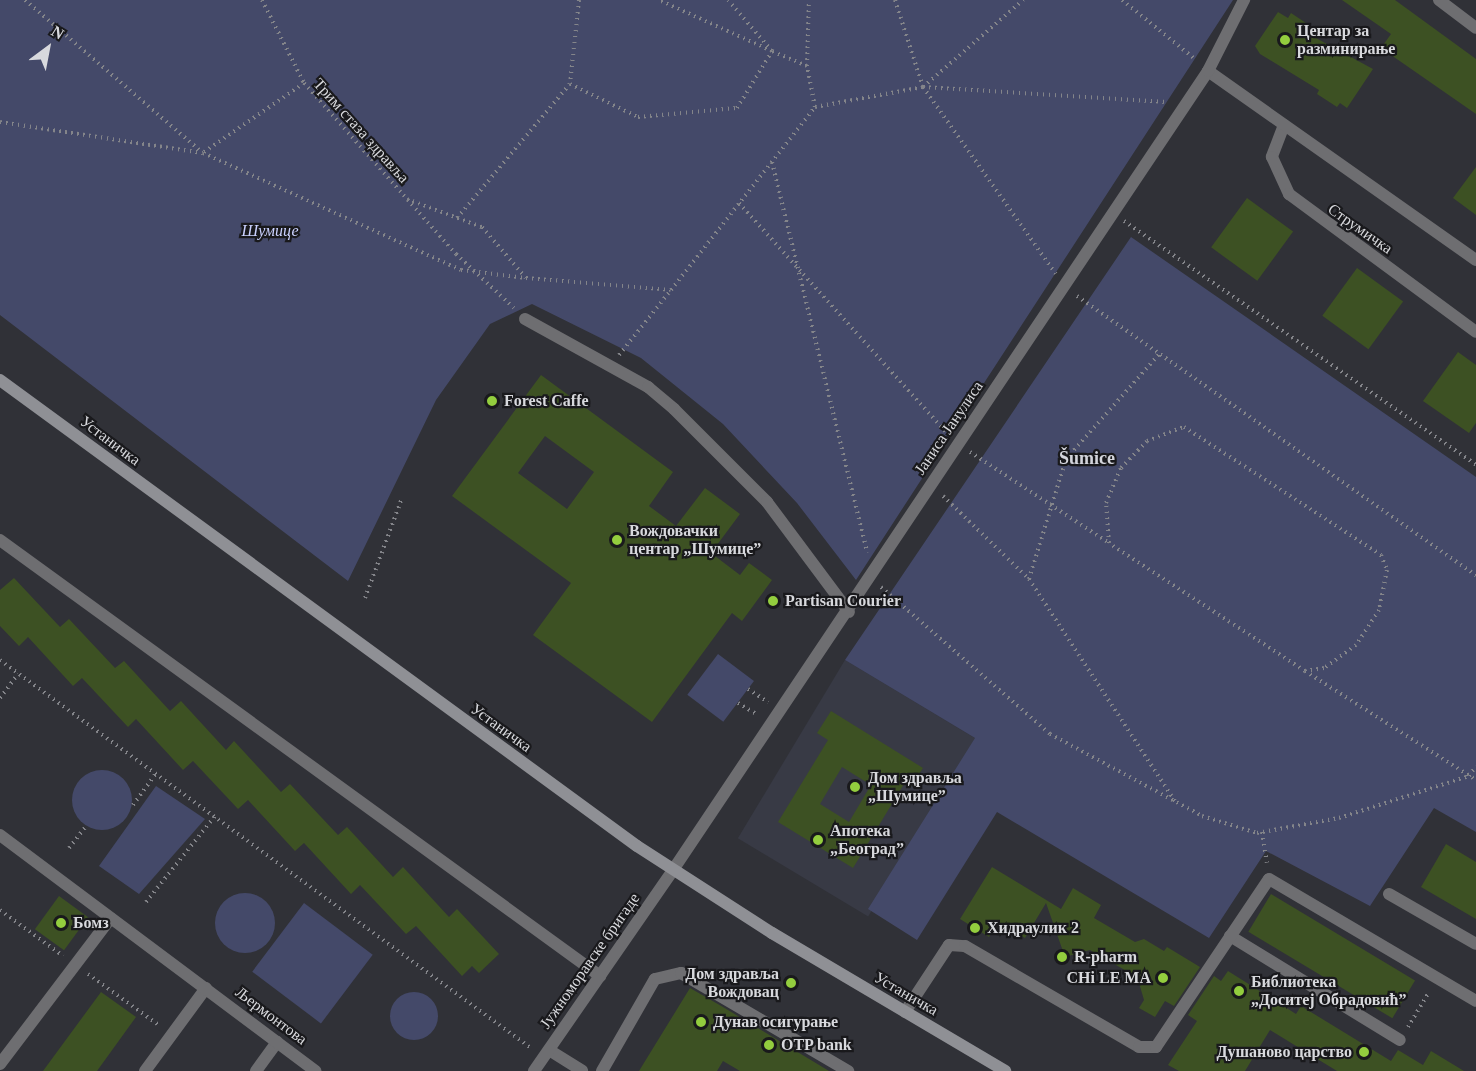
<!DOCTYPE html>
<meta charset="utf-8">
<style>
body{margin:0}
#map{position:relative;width:1476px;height:1071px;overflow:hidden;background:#303137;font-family:Georgia,serif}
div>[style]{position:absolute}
.built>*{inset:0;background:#383a45;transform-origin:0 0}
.green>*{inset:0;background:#444969;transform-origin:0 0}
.round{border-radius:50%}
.building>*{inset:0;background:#3d5123;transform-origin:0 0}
.path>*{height:4px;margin-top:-2px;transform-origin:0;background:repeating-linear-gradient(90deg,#84858a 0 1.5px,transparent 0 6px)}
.service>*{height:12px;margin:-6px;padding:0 6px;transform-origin:6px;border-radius:6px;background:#6e6e71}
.minor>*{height:12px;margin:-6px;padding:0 6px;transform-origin:6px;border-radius:6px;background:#6e6e71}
.tertiary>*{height:12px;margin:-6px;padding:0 6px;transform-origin:6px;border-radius:6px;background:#6e6e71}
.secondary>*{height:12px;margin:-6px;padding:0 6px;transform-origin:6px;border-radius:6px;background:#8f9095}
.dots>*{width:16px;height:16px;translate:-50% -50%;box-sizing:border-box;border:3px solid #19191c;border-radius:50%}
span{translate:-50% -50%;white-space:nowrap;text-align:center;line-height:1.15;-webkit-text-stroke:4.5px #19191c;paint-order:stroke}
.poi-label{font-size:16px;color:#d8d9dd;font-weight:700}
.left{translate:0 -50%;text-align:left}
.right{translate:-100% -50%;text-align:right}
.street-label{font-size:16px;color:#d8d9dd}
.park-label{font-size:16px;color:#cbd2ff;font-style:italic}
.neighbourhood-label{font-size:18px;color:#d4d5dc;font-weight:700}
.north{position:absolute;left:18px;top:18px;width:60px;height:60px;-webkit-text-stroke:4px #19191c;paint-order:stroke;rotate:32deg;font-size:16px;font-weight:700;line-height:24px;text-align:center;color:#d8d9dd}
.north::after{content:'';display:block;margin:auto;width:21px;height:27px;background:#d8d9dd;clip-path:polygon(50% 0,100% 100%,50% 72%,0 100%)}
</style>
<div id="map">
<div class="built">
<i style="left:845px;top:660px;width:152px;height:208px;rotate:31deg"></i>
</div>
<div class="green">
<i style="clip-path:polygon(0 0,1233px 0,856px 580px,797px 503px,723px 424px,641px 358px,532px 304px,490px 324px,436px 400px,348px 581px,0 315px)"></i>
<i style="clip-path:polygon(1131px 237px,1476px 477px,1476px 832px,1434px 808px,1370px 906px,1266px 851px,1209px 938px,997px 812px,917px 940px,868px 909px,975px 738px,845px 660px)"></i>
<i style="left:718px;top:654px;width:45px;height:51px;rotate:37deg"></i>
<i class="round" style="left:72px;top:770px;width:60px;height:60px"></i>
<i style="clip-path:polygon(156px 786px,205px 819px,139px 894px,99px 866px)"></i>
<i class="round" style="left:215px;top:893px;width:60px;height:60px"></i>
<i style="left:304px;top:903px;width:86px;height:86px;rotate:37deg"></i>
<i class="round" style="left:390px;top:992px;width:48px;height:48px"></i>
</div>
<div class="building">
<i style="clip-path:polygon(1342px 0,1395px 0,1476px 59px,1476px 114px,1381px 48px,1391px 34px)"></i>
<i style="clip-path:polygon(1278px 12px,1288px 18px,1291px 13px,1318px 31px,1314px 37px,1373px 69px,1347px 108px,1340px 103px,1337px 107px,1317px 94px,1319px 90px,1260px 54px,1255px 46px)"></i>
<i style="clip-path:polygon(1476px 167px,1476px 215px,1453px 198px)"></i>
<i style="left:1247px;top:198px;width:57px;height:61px;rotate:36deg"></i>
<i style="left:1357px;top:268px;width:57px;height:59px;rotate:36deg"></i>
<i style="clip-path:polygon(1458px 352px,1476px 365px,1476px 423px,1469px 433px,1423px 401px)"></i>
<i style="clip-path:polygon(evenodd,541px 375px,673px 472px,649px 506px,676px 526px,705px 488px,740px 514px,711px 553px,740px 575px,749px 563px,772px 580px,742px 621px,732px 613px,652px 722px,533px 635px,571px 583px,452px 496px,541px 375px,545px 436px,594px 472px,567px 509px,518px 473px,545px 436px)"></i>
<i style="clip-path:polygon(14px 578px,60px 627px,69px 619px,115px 668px,124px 661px,170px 711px,181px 701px,226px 750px,234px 741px,281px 792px,290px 784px,338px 835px,347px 827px,393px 877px,403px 867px,449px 917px,457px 909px,499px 954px,479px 973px,472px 966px,462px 976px,416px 926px,406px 934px,360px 885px,351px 894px,304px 843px,295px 851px,248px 800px,238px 809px,193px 761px,183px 770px,136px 719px,128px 727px,82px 678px,73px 686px,28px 637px,19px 646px,0 626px,0 590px)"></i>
<i style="clip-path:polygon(evenodd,831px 711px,923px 768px,910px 788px,904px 784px,853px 868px,778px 822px,828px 740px,817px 733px,831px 711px,842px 767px,871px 785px,849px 822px,820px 804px,842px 767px)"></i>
<i style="clip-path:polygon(1446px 844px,1476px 862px,1476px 919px,1421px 887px)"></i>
<i style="clip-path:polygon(992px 867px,1061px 909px,1073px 888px,1101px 905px,1094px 918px,1135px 942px,1144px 939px,1164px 951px,1167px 947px,1200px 967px,1174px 1006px,1165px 1001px,1155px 1017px,1139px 1008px,1144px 1000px,1139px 983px,1123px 969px,1090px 950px,1065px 957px,1046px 903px,1025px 938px,998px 922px,989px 937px,960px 919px)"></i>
<i style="left:1271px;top:894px;width:168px;height:44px;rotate:31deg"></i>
<i style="left:59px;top:896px;width:36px;height:41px;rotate:36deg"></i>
<i style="clip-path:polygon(1228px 971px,1296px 1014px,1301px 1006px,1391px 1061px,1398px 1050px,1423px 1065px,1431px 1051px,1464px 1071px,1337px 1071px,1270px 1030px,1245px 1071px,1179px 1071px,1168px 1065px,1197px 1021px,1188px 1015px,1214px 976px,1221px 981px)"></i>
<i style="clip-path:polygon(690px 988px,723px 1007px,829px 1071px,740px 1071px,723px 1061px,717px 1071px,639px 1071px)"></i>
<i style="clip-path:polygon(101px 992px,136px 1017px,97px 1071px,43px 1071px)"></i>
</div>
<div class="path">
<i style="left:25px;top:0;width:233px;rotate:40.7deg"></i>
<i style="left:262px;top:0;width:93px;rotate:63.2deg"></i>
<i style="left:304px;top:83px;width:229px;rotate:48.4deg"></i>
<i style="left:456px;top:254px;width:79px;rotate:43deg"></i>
<i style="left:579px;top:0;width:84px;rotate:96.1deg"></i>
<i style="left:570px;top:84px;width:76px;rotate:25.9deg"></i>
<i style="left:638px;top:117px;width:99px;rotate:-5.2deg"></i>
<i style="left:737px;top:108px;width:67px;rotate:-58.4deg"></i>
<i style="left:772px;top:51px;width:124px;rotate:-155.7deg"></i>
<i style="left:895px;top:0;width:91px;rotate:72.2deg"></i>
<i style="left:923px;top:87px;width:229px;rotate:54.6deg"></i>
<i style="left:1122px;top:0;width:95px;rotate:39deg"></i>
<i style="left:807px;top:66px;width:66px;rotate:-88.3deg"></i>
<i style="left:923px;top:87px;width:245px;rotate:3.5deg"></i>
<i style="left:815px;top:107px;width:110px;rotate:-10.5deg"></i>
<i style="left:923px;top:87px;width:133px;rotate:-41deg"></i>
<i style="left:0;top:122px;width:205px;rotate:8.7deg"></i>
<i style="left:203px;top:153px;width:283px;rotate:24.4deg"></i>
<i style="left:461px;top:270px;width:65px;rotate:7deg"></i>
<i style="left:204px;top:152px;width:121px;rotate:-34.6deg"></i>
<i style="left:772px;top:162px;width:402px;rotate:76.3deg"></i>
<i style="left:407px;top:199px;width:80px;rotate:20.5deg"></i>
<i style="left:482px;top:227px;width:67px;rotate:49.2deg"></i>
<i style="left:526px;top:278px;width:145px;rotate:4.7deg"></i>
<i style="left:671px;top:290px;width:233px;rotate:-51.8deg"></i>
<i style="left:815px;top:107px;width:42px;rotate:-101deg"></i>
<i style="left:807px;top:66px;width:38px;rotate:-157deg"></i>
<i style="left:772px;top:51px;width:67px;rotate:-130.8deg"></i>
<i style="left:739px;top:203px;width:312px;rotate:47.9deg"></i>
<i style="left:457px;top:218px;width:175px;rotate:-49.9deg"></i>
<i style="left:1124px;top:221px;width:428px;rotate:34.7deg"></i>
<i style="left:1077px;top:296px;width:487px;rotate:35deg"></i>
<i style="left:619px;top:355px;width:82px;rotate:-51.4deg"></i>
<i style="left:1184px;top:427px;width:235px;rotate:33deg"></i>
<i style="left:1381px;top:555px;width:16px;rotate:68deg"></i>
<i style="left:1387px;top:570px;width:41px;rotate:101.3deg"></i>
<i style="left:1379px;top:610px;width:42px;rotate:123.3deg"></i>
<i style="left:1356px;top:645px;width:39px;rotate:144deg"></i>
<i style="left:1324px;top:668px;width:19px;rotate:171deg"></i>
<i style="left:1305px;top:671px;width:234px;rotate:-146.9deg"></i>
<i style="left:1109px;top:543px;width:40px;rotate:-94.3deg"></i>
<i style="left:1106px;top:503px;width:38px;rotate:-67deg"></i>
<i style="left:1121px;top:468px;width:37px;rotate:-46deg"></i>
<i style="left:1147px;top:441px;width:40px;rotate:-21deg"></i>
<i style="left:970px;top:452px;width:166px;rotate:33.2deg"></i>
<i style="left:943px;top:496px;width:120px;rotate:44deg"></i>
<i style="left:1029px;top:579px;width:266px;rotate:56.7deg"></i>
<i style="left:1029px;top:579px;width:126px;rotate:-72.9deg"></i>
<i style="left:1066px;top:459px;width:142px;rotate:-48.4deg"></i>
<i style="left:881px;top:587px;width:224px;rotate:41deg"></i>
<i style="left:1050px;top:734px;width:173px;rotate:28.3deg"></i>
<i style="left:1202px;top:816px;width:58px;rotate:17.2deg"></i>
<i style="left:1257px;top:833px;width:83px;rotate:-10.4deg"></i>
<i style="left:1339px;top:818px;width:137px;rotate:-17.9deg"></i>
<i style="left:1469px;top:776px;width:12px;rotate:-55deg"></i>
<i style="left:365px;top:598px;width:107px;rotate:-69.7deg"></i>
<i style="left:0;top:660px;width:658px;rotate:36.16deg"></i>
<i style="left:1305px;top:671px;width:203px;rotate:32.5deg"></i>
<i style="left:748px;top:689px;width:24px;rotate:33deg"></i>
<i style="left:0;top:698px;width:30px;rotate:-53deg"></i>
<i style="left:738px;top:703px;width:23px;rotate:31deg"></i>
<i style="left:133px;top:805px;width:39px;rotate:-54deg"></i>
<i style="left:1262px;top:832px;width:31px;rotate:81deg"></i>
<i style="left:69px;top:848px;width:28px;rotate:-52deg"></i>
<i style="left:146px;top:902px;width:110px;rotate:-51.3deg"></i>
<i style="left:0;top:910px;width:78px;rotate:36.1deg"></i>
<i style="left:88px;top:974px;width:89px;rotate:35.8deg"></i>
<i style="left:1408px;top:1027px;width:41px;rotate:-59deg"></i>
</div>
<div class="service">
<i style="left:1284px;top:125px;width:34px;rotate:111deg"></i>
<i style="left:1272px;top:157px;width:41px;rotate:65.3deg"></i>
<i style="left:1289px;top:194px;width:232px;rotate:36.4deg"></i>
<i style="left:525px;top:319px;width:141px;rotate:28.9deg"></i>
<i style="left:648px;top:387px;width:34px;rotate:40deg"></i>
<i style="left:674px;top:409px;width:132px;rotate:45deg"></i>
<i style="left:767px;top:502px;width:137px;rotate:53.3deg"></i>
<i style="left:1389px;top:894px;width:100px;rotate:29.9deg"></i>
<i style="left:1230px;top:936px;width:199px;rotate:31.5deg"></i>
<i style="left:905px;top:1012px;width:80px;rotate:-56.7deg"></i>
<i style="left:949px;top:945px;width:16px;rotate:4deg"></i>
<i style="left:965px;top:946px;width:201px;rotate:30.1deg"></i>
<i style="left:1139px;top:1047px;width:17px"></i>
<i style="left:1156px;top:1047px;width:202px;rotate:-56.1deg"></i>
<i style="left:549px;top:1050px;width:39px;rotate:32deg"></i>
<i style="left:0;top:1064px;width:183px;rotate:-52.8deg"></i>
<i style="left:145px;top:1071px;width:103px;rotate:-53.7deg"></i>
<i style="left:256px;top:1071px;width:36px;rotate:-54deg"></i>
<i style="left:602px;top:1071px;width:106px;rotate:-60.1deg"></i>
<i style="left:655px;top:979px;width:27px;rotate:-13deg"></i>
<i style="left:681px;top:973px;width:194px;rotate:30.4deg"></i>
</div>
<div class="minor">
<i style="left:1439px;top:0;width:46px;rotate:37.1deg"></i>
<i style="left:1208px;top:71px;width:328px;rotate:35.2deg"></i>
<i style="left:0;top:540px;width:742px;rotate:36deg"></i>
<i style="left:0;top:835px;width:394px;rotate:36.8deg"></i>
<i style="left:673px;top:870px;width:962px;rotate:-56.19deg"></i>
<i style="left:1208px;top:71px;width:80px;rotate:-63.1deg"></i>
<i style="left:1269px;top:879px;width:240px;rotate:30.5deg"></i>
</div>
<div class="tertiary">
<i style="left:534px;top:1071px;width:244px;rotate:-55.3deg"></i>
</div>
<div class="secondary">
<i style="left:0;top:380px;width:789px;rotate:36.19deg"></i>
<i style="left:637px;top:846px;width:161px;rotate:32.8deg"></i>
<i style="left:772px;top:933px;width:271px;rotate:30.6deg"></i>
</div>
<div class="dots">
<i style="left:1285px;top:40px;background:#93cd3e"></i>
<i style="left:492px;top:401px;background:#93cd3e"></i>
<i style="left:617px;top:540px;background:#93cd3e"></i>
<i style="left:773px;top:601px;background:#93cd3e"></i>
<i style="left:855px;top:787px;background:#93cd3e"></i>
<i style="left:818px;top:840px;background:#93cd3e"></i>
<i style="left:61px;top:923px;background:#93cd3e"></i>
<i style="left:975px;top:928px;background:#93cd3e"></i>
<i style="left:1062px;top:957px;background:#93cd3e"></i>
<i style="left:1163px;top:978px;background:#93cd3e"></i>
<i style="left:791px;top:983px;background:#93cd3e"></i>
<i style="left:1239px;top:991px;background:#93cd3e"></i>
<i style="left:701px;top:1022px;background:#93cd3e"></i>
<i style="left:769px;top:1045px;background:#93cd3e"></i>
<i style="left:1364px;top:1052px;background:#93cd3e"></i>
</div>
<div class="poi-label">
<span class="left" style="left:1297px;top:40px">Центар за<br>разминирање</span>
<span class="left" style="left:504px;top:401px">Forest Caffe</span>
<span class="left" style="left:629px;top:540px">Вождовачки<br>центар „Шумице”</span>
<span class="left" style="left:785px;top:601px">Partisan Courier</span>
<span class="left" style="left:868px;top:787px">Дом здравља<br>„Шумице”</span>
<span class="left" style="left:830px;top:840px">Апотека<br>„Београд”</span>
<span class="left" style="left:73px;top:923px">Бомз</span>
<span class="left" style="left:987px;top:928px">Хидраулик 2</span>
<span class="left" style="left:1074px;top:957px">R-pharm</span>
<span class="right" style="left:779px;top:983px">Дом здравља<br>Вождовац</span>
<span class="right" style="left:1151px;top:978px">CHi LE MA</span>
<span class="left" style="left:1251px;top:991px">Библиотека<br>„Доситеј Обрадовић”</span>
<span class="left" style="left:713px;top:1022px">Дунав осигурање</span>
<span class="left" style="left:781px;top:1045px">OTP bank</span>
<span class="right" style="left:1352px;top:1052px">Душаново царство</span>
</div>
<div class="street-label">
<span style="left:361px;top:131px;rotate:48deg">Трим стаза здравља</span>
<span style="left:1360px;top:229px;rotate:35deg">Струмичка</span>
<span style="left:949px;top:428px;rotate:-56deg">Јаниса Јанулиса</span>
<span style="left:110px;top:441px;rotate:37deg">Устаничка</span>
<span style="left:501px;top:728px;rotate:36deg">Устаничка</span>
<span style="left:590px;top:961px;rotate:-55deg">Јужноморавске бригаде</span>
<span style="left:906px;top:994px;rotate:30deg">Устаничка</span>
<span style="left:271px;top:1016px;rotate:37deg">Љермонтова</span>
</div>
<div class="park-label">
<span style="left:270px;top:231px">Шумице</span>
</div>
<div class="neighbourhood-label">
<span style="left:1087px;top:458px">Šumice</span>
</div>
<div class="north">N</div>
</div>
